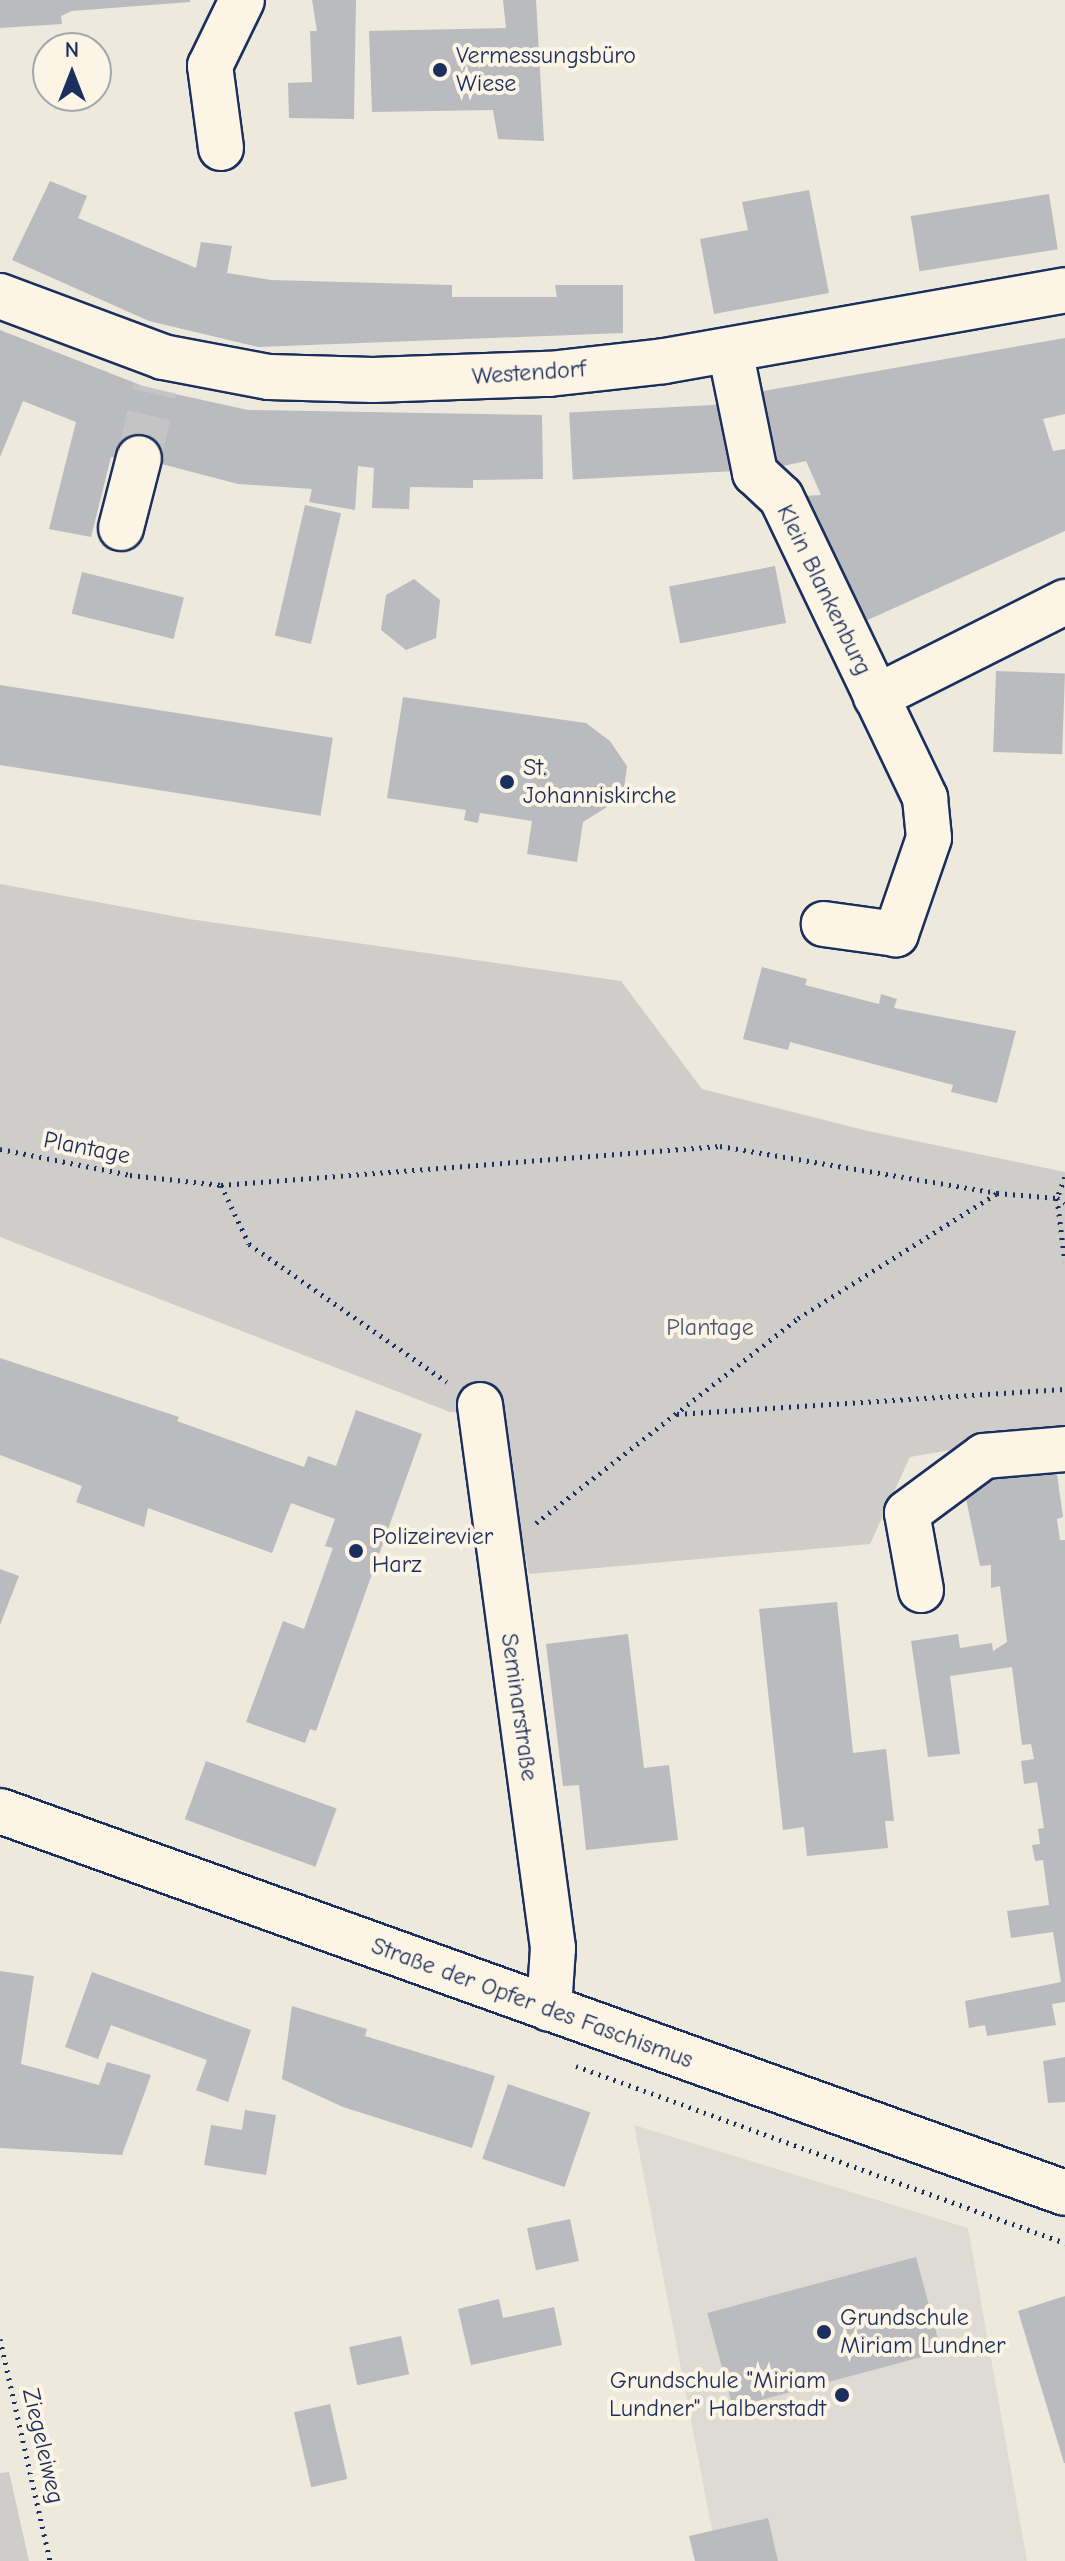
<!DOCTYPE html>
<meta charset="utf-8">
<style>
body{margin:0}
#map{position:relative;width:1065px;height:2561px;overflow:hidden;background:#eee9dd;font-family:"Comic Neue",sans-serif}
div>[style]{position:absolute}
.built>*{inset:0;background:#dedbd4}
.green>*{inset:0;background:#cfcdca}
.building>*{inset:0;background:#babbbe;transform-origin:0 0}
.minor-tunnel>*{height:44px;margin-top:-22px;transform-origin:0;background:repeating-linear-gradient(90deg,#c4c4c4 0 44px,transparent 0 66px)}
.path>*{height:5px;margin-top:-2.5px;transform-origin:0;background:repeating-linear-gradient(90deg,#1b2f5e 0 2px,transparent 0 8px)}
.roads{filter:drop-shadow(2px 0 #1b2f5e) drop-shadow(-2px 0 #1b2f5e) drop-shadow(0 2px #1b2f5e) drop-shadow(0 -2px #1b2f5e)}
.minor>*{height:44px;margin:-22px;padding:0 22px;transform-origin:22px;border-radius:22px;background:#fcf5e5}
.major>*{height:44px;margin:-22px;padding:0 22px;transform-origin:22px;border-radius:22px;background:#fcf5e5}
.dots>*{width:22px;height:22px;translate:-50% -50%;box-sizing:border-box;border:4px solid #fcf5e5;border-radius:50%}
span{translate:-50% -50%;white-space:nowrap;text-align:center;line-height:1.15;-webkit-text-stroke:8px #fcf5e5;paint-order:stroke}
.poi-label{font-size:24px;color:#1b2f5e}
.left{translate:0 -50%;text-align:left}
.right{translate:-100% -50%;text-align:right}
.street-label{font-size:24px;color:#1b2f5e}
.park-label{font-size:24px;color:#485679}
.north{position:absolute;left:32px;top:32px;width:80px;height:80px;box-sizing:border-box;background:#fcf5e5;border:2px solid #a2a6af;border-radius:50%;rotate:0deg;font-size:22px;font-weight:700;line-height:32px;text-align:center;color:#1b2f5e}
.north::after{content:'';display:block;margin:auto;width:28px;height:36px;background:#1b2f5e;clip-path:polygon(50% 0,100% 100%,50% 72%,0 100%)}
</style>
<div id="map">
<div class="built">
<i style="clip-path:polygon(634px 2125px,968px 2228px,1027px 2561px,718px 2561px)"></i>
</div>
<div class="green">
<i style="clip-path:polygon(0 884px,189px 919px,621px 981px,702px 1089px,868px 1131px,1065px 1172px,1065px 1430px,910px 1457px,870px 1544px,529px 1574px,497px 1411px,450px 1412px,0 1237px)"></i>
<i style="clip-path:polygon(9px 2472px,29px 2561px,0 2561px,0 2473px)"></i>
</div>
<div class="building">
<i style="clip-path:polygon(0 0,190px 0,190px 2px,72px 11px,61px 16px,62px 24px,0 28px)"></i>
<i style="clip-path:polygon(312px 0,356px 0,354px 119px,289px 118px,288px 83px,312px 82px,310px 31px,317px 31px)"></i>
<i style="clip-path:polygon(503px 0,536px 0,544px 141px,498px 139px,493px 110px,372px 112px,369px 31px,506px 28px)"></i>
<i style="clip-path:polygon(50px 181px,87px 196px,78px 218px,196px 268px,201px 242px,232px 246px,227px 273px,271px 280px,452px 285px,452px 297px,557px 297px,555px 285px,623px 285px,623px 333px,258px 347px,149px 321px,12px 260px)"></i>
<i style="clip-path:polygon(809px 190px,829px 293px,714px 314px,700px 239px,748px 230px,742px 202px)"></i>
<i style="left:1049px;top:194px;width:56px;height:140px;rotate:81deg"></i>
<i style="clip-path:polygon(0 330px,148px 388px,248px 410px,542px 415px,543px 479px,473px 480px,473px 488px,410px 487px,409px 509px,372px 508px,374px 468px,358px 466px,355px 510px,309px 502px,312px 489px,238px 484px,131px 456px,130px 461px,111px 457px,91px 537px,49px 529px,76px 422px,23px 401px,0 457px)"></i>
<i style="clip-path:polygon(1065px 338px,1065px 414px,1043px 419px,1053px 451px,1065px 449px,1065px 531px,861px 623px,803px 496px,821px 495px,806px 461px,765px 470px,752px 393px)"></i>
<i style="left:732px;top:404px;width:67px;height:163px;rotate:87deg"></i>
<i style="left:305px;top:505px;width:37px;height:134px;rotate:13deg"></i>
<i style="left:775px;top:566px;width:58px;height:108px;rotate:79deg"></i>
<i style="left:82px;top:572px;width:105px;height:43px;rotate:14deg"></i>
<i style="clip-path:polygon(414px 579px,440px 600px,436px 638px,406px 650px,381px 630px,386px 595px)"></i>
<i style="left:996px;top:671px;width:69px;height:81px;rotate:2deg"></i>
<i style="left:0;top:685px;width:337px;height:79px;rotate:9deg"></i>
<i style="clip-path:polygon(403px 697px,586px 723px,610px 741px,627px 766px,623px 797px,583px 822px,577px 862px,527px 854px,532px 821px,480px 813px,478px 823px,464px 820px,466px 810px,387px 798px)"></i>
<i style="clip-path:polygon(762px 967px,807px 979px,805px 985px,879px 1004px,881px 994px,897px 999px,894px 1008px,1016px 1031px,997px 1103px,951px 1092px,953px 1085px,790px 1042px,788px 1050px,743px 1039px)"></i>
<i style="clip-path:polygon(0 1358px,179px 1417px,177px 1421px,304px 1467px,308px 1456px,336px 1466px,356px 1410px,422px 1434px,316px 1731px,310px 1729px,305px 1743px,246px 1722px,283px 1621px,304px 1629px,333px 1548px,325px 1546px,335px 1519px,291px 1503px,272px 1553px,148px 1508px,144px 1527px,76px 1502px,82px 1486px,0 1455px)"></i>
<i style="clip-path:polygon(1056px 1467px,1063px 1517px,1057px 1519px,1060px 1540px,1065px 1540px,1065px 2002px,1052px 2004px,1056px 2025px,987px 2036px,985px 2025px,969px 2028px,965px 2001px,1061px 1982px,1053px 1932px,1011px 1938px,1007px 1911px,1049px 1905px,1043px 1860px,1035px 1861px,1032px 1845px,1040px 1844px,1038px 1829px,1044px 1828px,1037px 1782px,1024px 1784px,1021px 1761px,1034px 1759px,1031px 1744px,1022px 1745px,1012px 1667px,950px 1676px,960px 1754px,928px 1757px,911px 1641px,958px 1634px,960px 1648px,992px 1643px,993px 1651px,1007px 1642px,1000px 1586px,991px 1588px,991px 1565px,980px 1566px,964px 1489px,979px 1478px)"></i>
<i style="clip-path:polygon(0 1569px,19px 1576px,0 1625px)"></i>
<i style="clip-path:polygon(837px 1602px,853px 1753px,886px 1749px,894px 1821px,885px 1821px,888px 1848px,807px 1856px,804px 1827px,783px 1830px,759px 1609px)"></i>
<i style="clip-path:polygon(628px 1634px,644px 1768px,669px 1765px,678px 1840px,586px 1850px,579px 1785px,563px 1786px,546px 1644px)"></i>
<i style="left:206px;top:1761px;width:139px;height:62px;rotate:20deg"></i>
<i style="clip-path:polygon(0 1971px,34px 1976px,21px 2064px,99px 2085px,107px 2062px,151px 2075px,122px 2155px,0 2148px)"></i>
<i style="clip-path:polygon(92px 1972px,251px 2030px,228px 2102px,196px 2090px,207px 2060px,111px 2025px,98px 2059px,65px 2047px)"></i>
<i style="clip-path:polygon(292px 2006px,367px 2029px,365px 2036px,495px 2076px,472px 2148px,343px 2107px,282px 2079px)"></i>
<i style="clip-path:polygon(1065px 2057px,1065px 2102px,1048px 2103px,1043px 2061px)"></i>
<i style="left:508px;top:2084px;width:87px;height:79px;rotate:19deg"></i>
<i style="clip-path:polygon(245px 2110px,276px 2115px,266px 2175px,204px 2165px,211px 2125px,242px 2130px)"></i>
<i style="left:570px;top:2219px;width:43px;height:44px;rotate:78deg"></i>
<i style="left:916px;top:2257px;width:98px;height:216px;rotate:75deg"></i>
<i style="clip-path:polygon(1065px 2296px,1065px 2463px,1064px 2463px,1018px 2311px)"></i>
<i style="clip-path:polygon(499px 2299px,503px 2318px,554px 2307px,562px 2345px,471px 2365px,458px 2309px)"></i>
<i style="left:401px;top:2336px;width:39px;height:53px;rotate:78deg"></i>
<i style="left:330px;top:2404px;width:77px;height:37px;rotate:77deg"></i>
<i style="clip-path:polygon(768px 2518px,778px 2561px,695px 2561px,689px 2536px)"></i>
</div>
<div class="minor-tunnel">
<i style="left:139px;top:458px;width:71px;rotate:-76.9deg"></i>
</div>
<div class="path">
<i style="left:0;top:1149px;width:133px;rotate:11.3deg"></i>
<i style="left:130px;top:1175px;width:92px;rotate:6.3deg"></i>
<i style="left:221px;top:1185px;width:501px;rotate:-4.47deg"></i>
<i style="left:720px;top:1146px;width:281px;rotate:9.6deg"></i>
<i style="left:997px;top:1193px;width:60px;rotate:4.8deg"></i>
<i style="left:1057px;top:1198px;width:64px;rotate:82.9deg"></i>
<i style="left:1065px;top:1177px;width:22px;rotate:111deg"></i>
<i style="left:1057px;top:1198px;width:9px;rotate:32deg"></i>
<i style="left:221px;top:1185px;width:65px;rotate:64.6deg"></i>
<i style="left:249px;top:1244px;width:241px;rotate:34.9deg"></i>
<i style="left:677px;top:1414px;width:389px;rotate:-3.7deg"></i>
<i style="left:536px;top:1523px;width:333px;rotate:-38deg"></i>
<i style="left:798px;top:1318px;width:234px;rotate:-32.1deg"></i>
<i style="left:576px;top:2066px;width:520px;rotate:19.9deg"></i>
<i style="left:0;top:2339px;width:228px;rotate:77.3deg"></i>
</div>
<div class="roads">
<div class="minor">
<i style="left:221px;top:148px;width:83px;rotate:-97.6deg"></i>
<i style="left:210px;top:66px;width:73px;rotate:-64.1deg"></i>
<i style="left:0;top:296px;width:174px;rotate:20.5deg"></i>
<i style="left:163px;top:357px;width:108px;rotate:10.7deg"></i>
<i style="left:269px;top:377px;width:104px;rotate:1.7deg"></i>
<i style="left:373px;top:380px;width:176px;rotate:-2deg"></i>
<i style="left:549px;top:374px;width:116px;rotate:-6.4deg"></i>
<i style="left:664px;top:361px;width:407px;rotate:-10deg"></i>
<i style="left:730px;top:350px;width:126px;rotate:78.5deg"></i>
<i style="left:755px;top:473px;width:35px;rotate:43deg"></i>
<i style="left:781px;top:497px;width:334px;rotate:64.4deg"></i>
<i style="left:925px;top:798px;width:40px;rotate:84.3deg"></i>
<i style="left:929px;top:838px;width:102px;rotate:109deg"></i>
<i style="left:896px;top:934px;width:73px;rotate:-172.1deg"></i>
<i style="left:121px;top:528px;width:72px;rotate:-75.6deg"></i>
<i style="left:876px;top:697px;width:212px;rotate:-26.7deg"></i>
<i style="left:480px;top:1405px;width:548px;rotate:82.34deg"></i>
<i style="left:553px;top:1948px;width:61px;rotate:93.8deg"></i>
<i style="left:921px;top:1590px;width:78px;rotate:-100.3deg"></i>
<i style="left:907px;top:1513px;width:96px;rotate:-36.5deg"></i>
<i style="left:984px;top:1456px;width:81px;rotate:-4.9deg"></i>
</div>
<div class="major">
<i style="left:0;top:1811px;width:1131px;rotate:19.73deg"></i>
</div>
</div>
<div class="dots">
<i style="left:440px;top:70px;background:#1b2f5e"></i>
<i style="left:507px;top:782px;background:#1b2f5e"></i>
<i style="left:356px;top:1551px;background:#1b2f5e"></i>
<i style="left:824px;top:2332px;background:#1b2f5e"></i>
<i style="left:842px;top:2395px;background:#1b2f5e"></i>
</div>
<div class="poi-label">
<span class="left" style="left:456px;top:70px">Vermessungsbüro<br>Wiese</span>
<span class="left" style="left:523px;top:782px">St.<br>Johanniskirche</span>
<span class="left" style="left:372px;top:1551px">Polizeirevier<br>Harz</span>
<span class="left" style="left:840px;top:2332px">Grundschule<br>Miriam Lundner</span>
<span class="right" style="left:826px;top:2395px">Grundschule "Miriam<br>Lundner" Halberstadt</span>
</div>
<div class="street-label">
<span style="left:529px;top:373px;rotate:-4deg">Westendorf</span>
<span style="left:824px;top:590px;rotate:64deg">Klein Blankenburg</span>
<span style="left:87px;top:1148px;rotate:11deg">Plantage</span>
<span style="left:519px;top:1707px;rotate:82deg">Seminarstraße</span>
<span style="left:532px;top:2003px;rotate:20deg">Straße der Opfer des Faschismus</span>
<span style="left:43px;top:2446px;rotate:77deg">Ziegeleiweg</span>
</div>
<div class="park-label">
<span style="left:710px;top:1328px">Plantage</span>
</div>
<div class="north">N</div>
</div>
